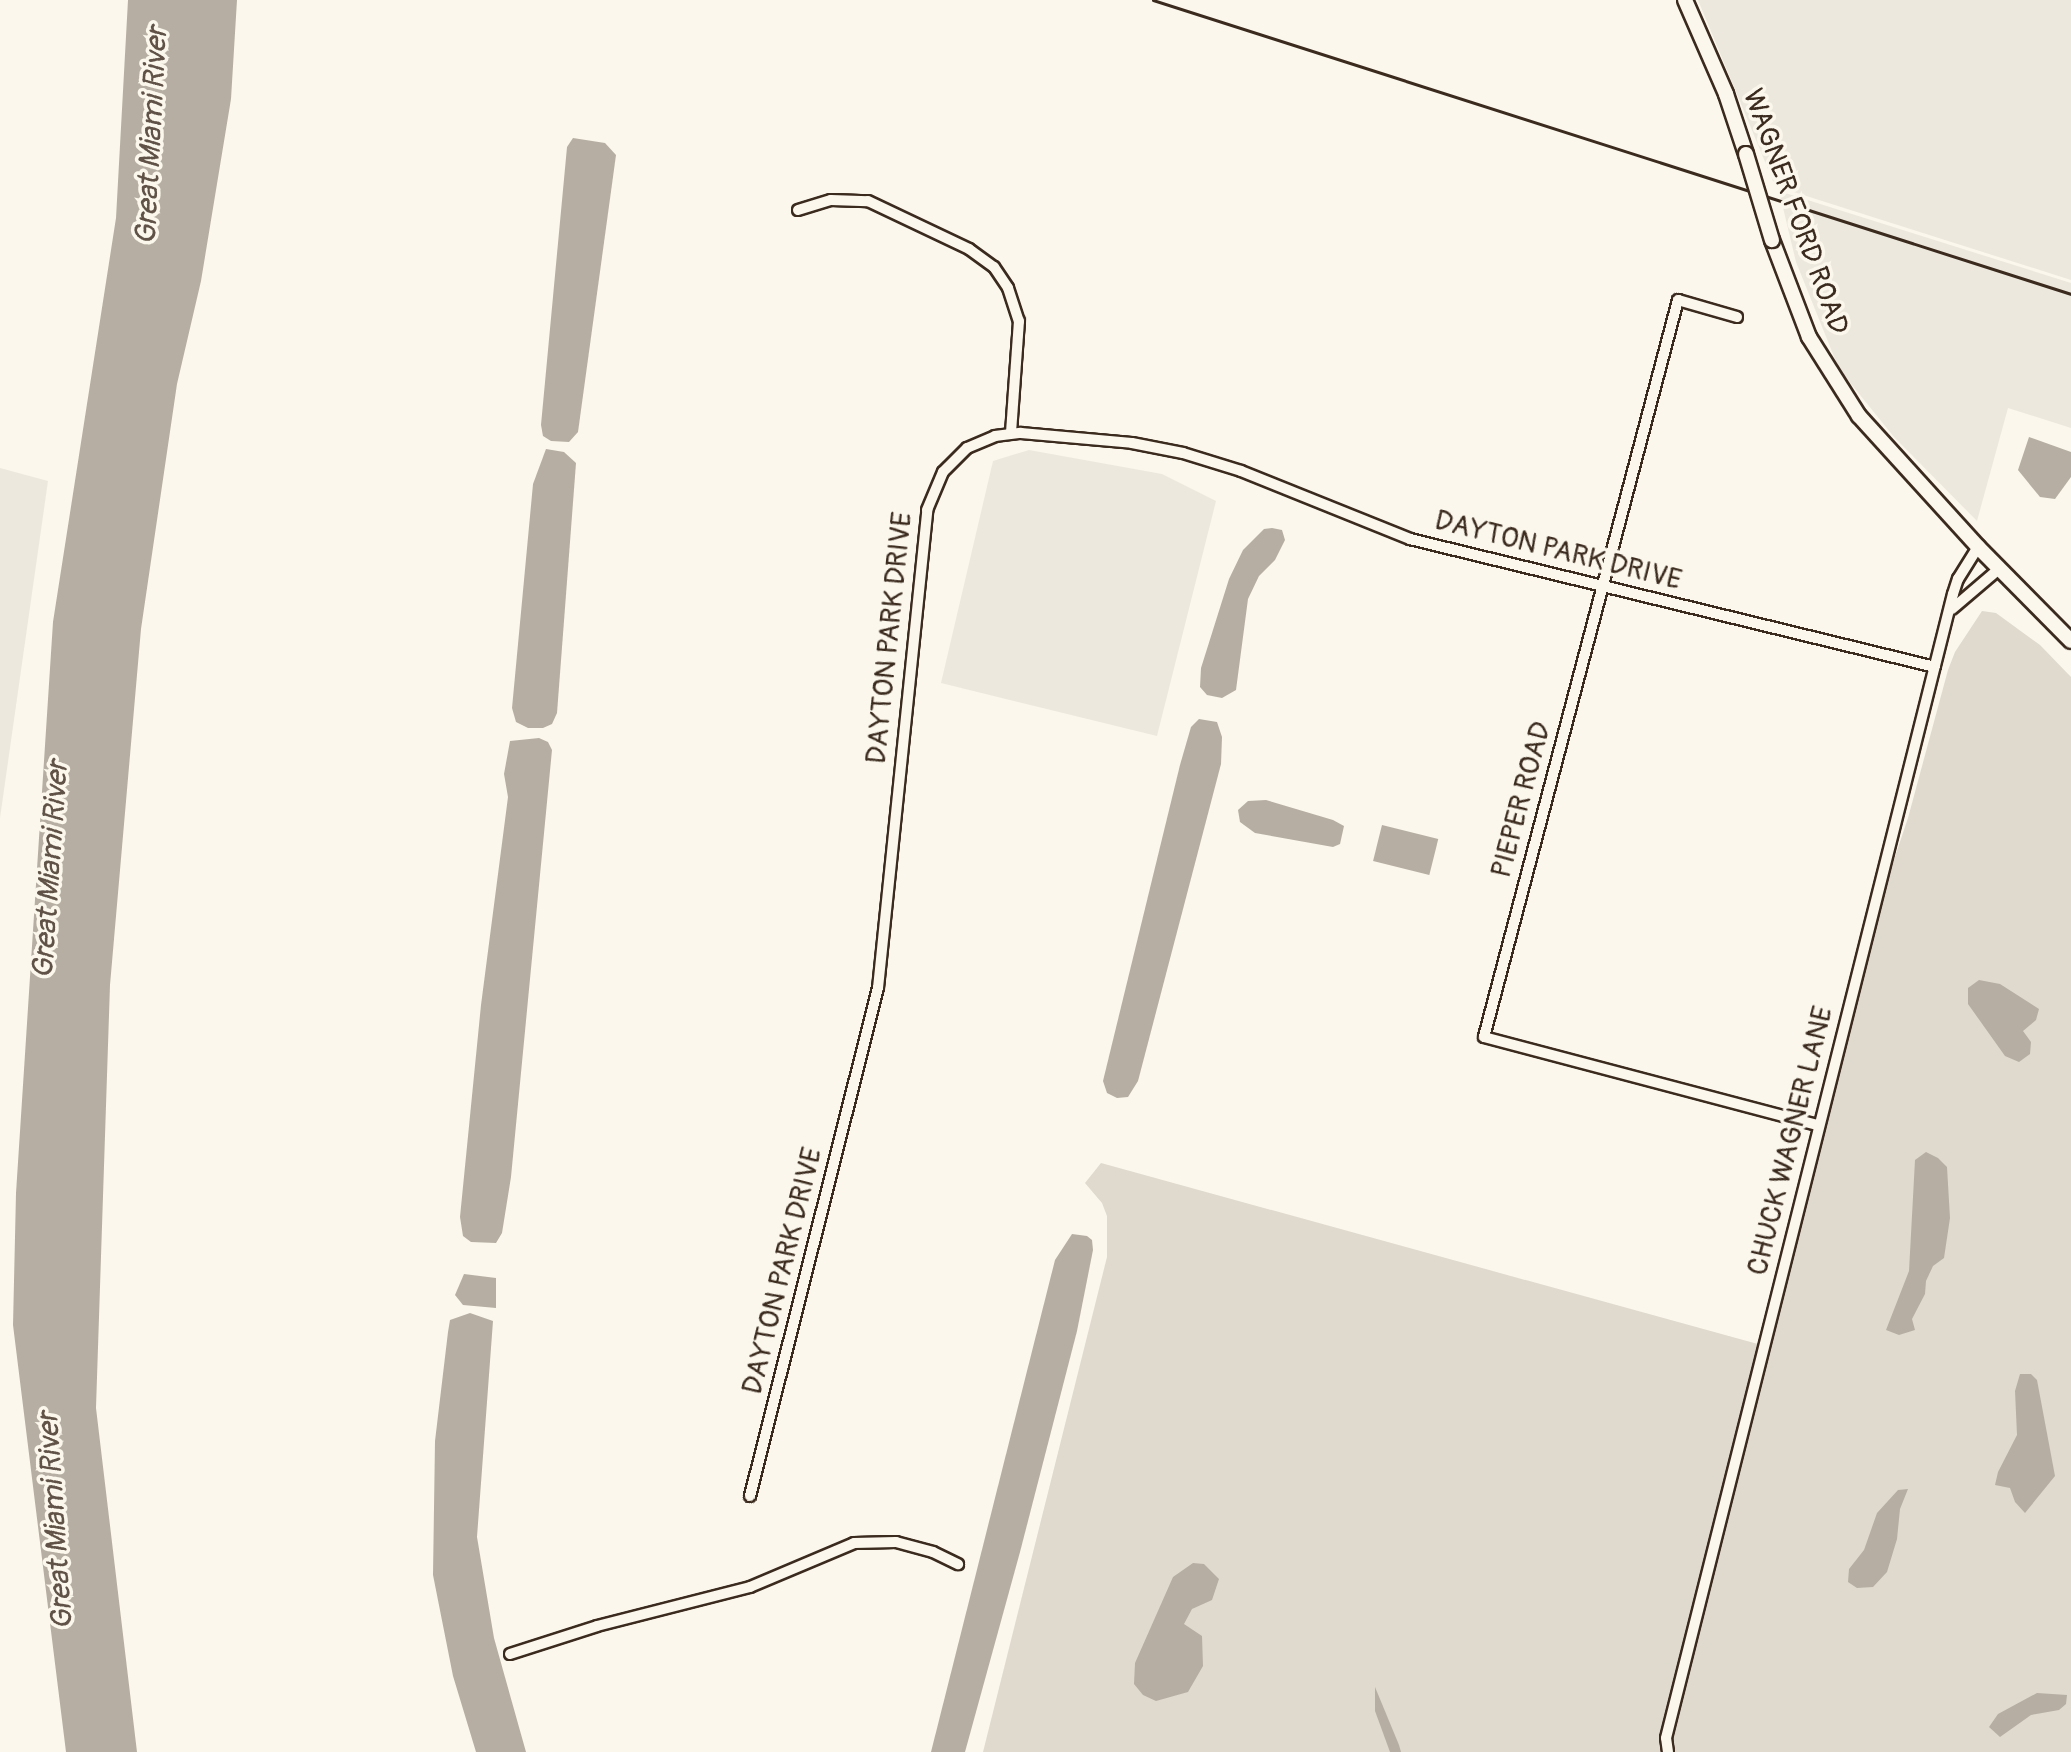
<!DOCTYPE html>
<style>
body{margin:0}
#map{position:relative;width:2071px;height:1752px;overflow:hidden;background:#fbf7ec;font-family:Pangolin,sans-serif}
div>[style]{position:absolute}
.built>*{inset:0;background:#ede8dd}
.green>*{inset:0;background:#dfd9ce}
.water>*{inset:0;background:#b6aea2;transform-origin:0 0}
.roads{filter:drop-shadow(2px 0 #3b2a1e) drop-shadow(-2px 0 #3b2a1e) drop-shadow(0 2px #3b2a1e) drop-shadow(0 -2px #3b2a1e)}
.street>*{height:10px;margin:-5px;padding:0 5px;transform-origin:5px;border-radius:5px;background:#fbf7ec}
.secondary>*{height:14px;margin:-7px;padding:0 7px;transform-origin:7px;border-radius:7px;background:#fbf7ec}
.rail>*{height:3px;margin:-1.5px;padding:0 1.5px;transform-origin:1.5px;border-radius:1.5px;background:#3b2a1e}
.bridges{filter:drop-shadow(2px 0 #3b2a1e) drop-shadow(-2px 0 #3b2a1e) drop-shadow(0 2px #3b2a1e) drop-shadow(0 -2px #3b2a1e)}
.secondary-bridge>*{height:14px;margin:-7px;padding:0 7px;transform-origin:7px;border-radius:7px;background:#fbf7ec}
span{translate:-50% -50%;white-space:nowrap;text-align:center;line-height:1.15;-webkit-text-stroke:7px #fbf7ec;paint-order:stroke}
.street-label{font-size:28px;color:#3b2a1e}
.water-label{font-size:30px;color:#605246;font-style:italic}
</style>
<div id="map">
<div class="built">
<i style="clip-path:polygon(1698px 0,2071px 0,2071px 280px,1775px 186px)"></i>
<i style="clip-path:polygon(1779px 191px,2071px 283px,2071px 428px,2008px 408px,1977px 521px,1894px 437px,1839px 369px,1796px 262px)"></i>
<i style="clip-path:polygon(1029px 450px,1162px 474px,1216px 501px,1157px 736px,941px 683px,993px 461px)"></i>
<i style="clip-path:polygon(0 468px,48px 481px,0 818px)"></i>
</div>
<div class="green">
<i style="clip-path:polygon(1982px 611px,1996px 613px,2040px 645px,2071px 677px,2071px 1752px,983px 1752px,1107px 1257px,1107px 1216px,1102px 1203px,1085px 1183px,1101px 1163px,1765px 1346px,1859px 964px,1908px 818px,1948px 670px,1955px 652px)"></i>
</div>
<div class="water">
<i style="clip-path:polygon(128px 0,237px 0,231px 99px,201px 281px,177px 384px,141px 629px,110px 985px,96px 1408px,137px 1752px,66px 1752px,13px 1325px,16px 1193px,53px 622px,116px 218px)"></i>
<i style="clip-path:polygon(573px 138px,605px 143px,616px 155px,578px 432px,569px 442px,551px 441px,543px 436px,541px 425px,567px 147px)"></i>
<i style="clip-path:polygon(2029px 437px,2071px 452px,2071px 477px,2055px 499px,2040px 497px,2018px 470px)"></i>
<i style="clip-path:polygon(546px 449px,564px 452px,576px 463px,557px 713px,552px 724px,543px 728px,528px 728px,516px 722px,512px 708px,533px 484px)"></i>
<i style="clip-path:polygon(1272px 528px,1282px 530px,1285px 540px,1275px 560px,1259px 576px,1248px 599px,1236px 690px,1222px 698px,1207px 695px,1200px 687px,1201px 668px,1229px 579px,1243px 550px,1264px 529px)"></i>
<i style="clip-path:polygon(1199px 719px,1217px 722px,1222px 737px,1221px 764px,1138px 1081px,1128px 1097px,1117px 1098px,1107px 1093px,1103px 1081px,1180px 765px,1191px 727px)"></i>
<i style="clip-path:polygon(539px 738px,548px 742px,552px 750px,511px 1177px,502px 1233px,496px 1243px,471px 1242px,463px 1236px,460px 1217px,481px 1005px,508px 797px,504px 774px,510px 741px)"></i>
<i style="clip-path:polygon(1266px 800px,1333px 820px,1344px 826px,1340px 844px,1333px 847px,1255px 833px,1240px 822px,1238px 810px,1248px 801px)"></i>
<i style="left:1382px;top:825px;width:58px;height:37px;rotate:14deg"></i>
<i style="clip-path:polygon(1979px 980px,2000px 984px,2039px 1009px,2036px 1020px,2023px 1031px,2031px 1042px,2030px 1054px,2019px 1062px,2005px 1056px,1968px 1004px,1968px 988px)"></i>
<i style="clip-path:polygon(1926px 1152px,1938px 1158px,1947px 1167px,1950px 1218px,1944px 1258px,1933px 1266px,1926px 1281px,1925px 1294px,1912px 1319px,1915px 1330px,1899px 1335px,1886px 1330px,1909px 1271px,1915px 1160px)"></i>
<i style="clip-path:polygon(1072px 1234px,1087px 1236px,1092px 1240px,1093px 1250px,1077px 1331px,1020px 1552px,965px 1752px,931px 1752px,1055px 1260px)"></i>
<i style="clip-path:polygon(464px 1274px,496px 1278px,496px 1308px,463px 1305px,455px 1295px)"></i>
<i style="clip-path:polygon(470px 1313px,493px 1321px,477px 1537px,494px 1638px,526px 1752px,476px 1752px,453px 1676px,433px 1575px,435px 1441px,448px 1332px,450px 1320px)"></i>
<i style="clip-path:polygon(2020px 1374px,2031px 1374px,2037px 1380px,2055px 1476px,2025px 1513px,2015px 1502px,2010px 1488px,1995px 1485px,1998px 1472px,2017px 1435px,2015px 1391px)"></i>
<i style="clip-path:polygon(1908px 1489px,1900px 1509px,1897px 1539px,1887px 1572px,1873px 1587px,1857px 1588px,1848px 1582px,1849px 1569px,1864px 1550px,1877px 1513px,1898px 1490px)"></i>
<i style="clip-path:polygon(1193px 1563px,1204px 1564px,1219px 1579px,1212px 1600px,1192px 1609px,1184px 1624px,1202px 1636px,1203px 1666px,1188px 1692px,1156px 1701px,1143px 1695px,1134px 1684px,1135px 1663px,1173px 1577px)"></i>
<i style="clip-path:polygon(1375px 1687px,1399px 1745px,1401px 1752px,1390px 1752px,1375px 1711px)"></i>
<i style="clip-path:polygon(2037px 1693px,2067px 1695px,2066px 1704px,2059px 1710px,2031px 1715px,2000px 1737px,1989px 1727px,1998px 1714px)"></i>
</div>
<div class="roads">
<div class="street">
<i style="left:798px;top:210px;width:34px;rotate:-17deg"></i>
<i style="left:831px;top:200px;width:37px;rotate:2deg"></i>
<i style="left:868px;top:201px;width:112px;rotate:25.4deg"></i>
<i style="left:969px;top:249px;width:31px;rotate:36deg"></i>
<i style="left:994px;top:267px;width:25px;rotate:56deg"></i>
<i style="left:1008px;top:288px;width:35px;rotate:72deg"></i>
<i style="left:1019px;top:321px;width:112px;rotate:94.1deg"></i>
<i style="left:1737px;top:317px;width:61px;rotate:-163.9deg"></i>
<i style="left:1678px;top:300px;width:762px;rotate:104.75deg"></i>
<i style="left:1484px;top:1037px;width:345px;rotate:14.8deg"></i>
<i style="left:1952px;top:609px;width:63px;rotate:-40.5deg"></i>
<i style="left:750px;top:1496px;width:524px;rotate:-75.86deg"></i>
<i style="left:878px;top:988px;width:481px;rotate:-84.1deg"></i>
<i style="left:927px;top:510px;width:41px;rotate:-67.2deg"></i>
<i style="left:943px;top:472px;width:34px;rotate:-45deg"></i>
<i style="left:967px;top:448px;width:30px;rotate:-23deg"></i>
<i style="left:995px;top:436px;width:26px;rotate:-7deg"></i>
<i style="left:1021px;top:433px;width:111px;rotate:5.1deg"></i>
<i style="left:1132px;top:443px;width:52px;rotate:11.1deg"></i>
<i style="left:1183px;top:453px;width:61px;rotate:17.2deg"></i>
<i style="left:1241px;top:471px;width:182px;rotate:21.9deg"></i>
<i style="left:1410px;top:539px;width:540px;rotate:13.7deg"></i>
<i style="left:510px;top:1654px;width:91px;rotate:-17.8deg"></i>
<i style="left:597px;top:1626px;width:158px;rotate:-14.3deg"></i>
<i style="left:750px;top:1587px;width:113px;rotate:-22.9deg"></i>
<i style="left:854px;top:1543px;width:42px;rotate:-1.4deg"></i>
<i style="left:896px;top:1542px;width:38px;rotate:15deg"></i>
<i style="left:933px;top:1552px;width:28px;rotate:26deg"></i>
<i style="left:1668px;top:1752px;width:14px;rotate:-98deg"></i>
<i style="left:1666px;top:1738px;width:1179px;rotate:-75.92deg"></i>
<i style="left:1953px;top:594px;width:16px;rotate:-72deg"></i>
<i style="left:1958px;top:579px;width:38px;rotate:-58deg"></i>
</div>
<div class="secondary">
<i style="left:1685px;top:0;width:103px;rotate:66.4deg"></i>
<i style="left:1726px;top:94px;width:63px;rotate:71.6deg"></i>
<i style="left:1772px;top:240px;width:104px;rotate:69.1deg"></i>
<i style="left:1809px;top:337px;width:93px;rotate:57.7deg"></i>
<i style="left:1859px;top:416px;width:177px;rotate:47.7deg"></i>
<i style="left:1978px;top:547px;width:132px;rotate:45.3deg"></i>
</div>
</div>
<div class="rail">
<i style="left:1153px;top:0;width:964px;rotate:17.76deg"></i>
</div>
<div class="bridges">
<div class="secondary-bridge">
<i style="left:1746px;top:154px;width:90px;rotate:73.2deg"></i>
</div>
</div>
<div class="street-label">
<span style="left:1795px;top:212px;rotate:70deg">WAGNER FORD ROAD</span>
<span style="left:1558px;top:551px;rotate:14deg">DAYTON PARK DRIVE</span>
<span style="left:890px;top:638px;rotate:-84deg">DAYTON PARK DRIVE</span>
<span style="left:1522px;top:800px;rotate:-75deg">PIEPER ROAD</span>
<span style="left:1791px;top:1141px;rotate:-76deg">CHUCK WAGNER LANE</span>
<span style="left:783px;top:1271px;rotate:-76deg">DAYTON PARK DRIVE</span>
</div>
<div class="water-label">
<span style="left:152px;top:136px;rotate:-87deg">Great Miami River</span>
<span style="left:51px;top:870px;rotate:-86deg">Great Miami River</span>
<span style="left:56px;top:1521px;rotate:-94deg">Great Miami River</span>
</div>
</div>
